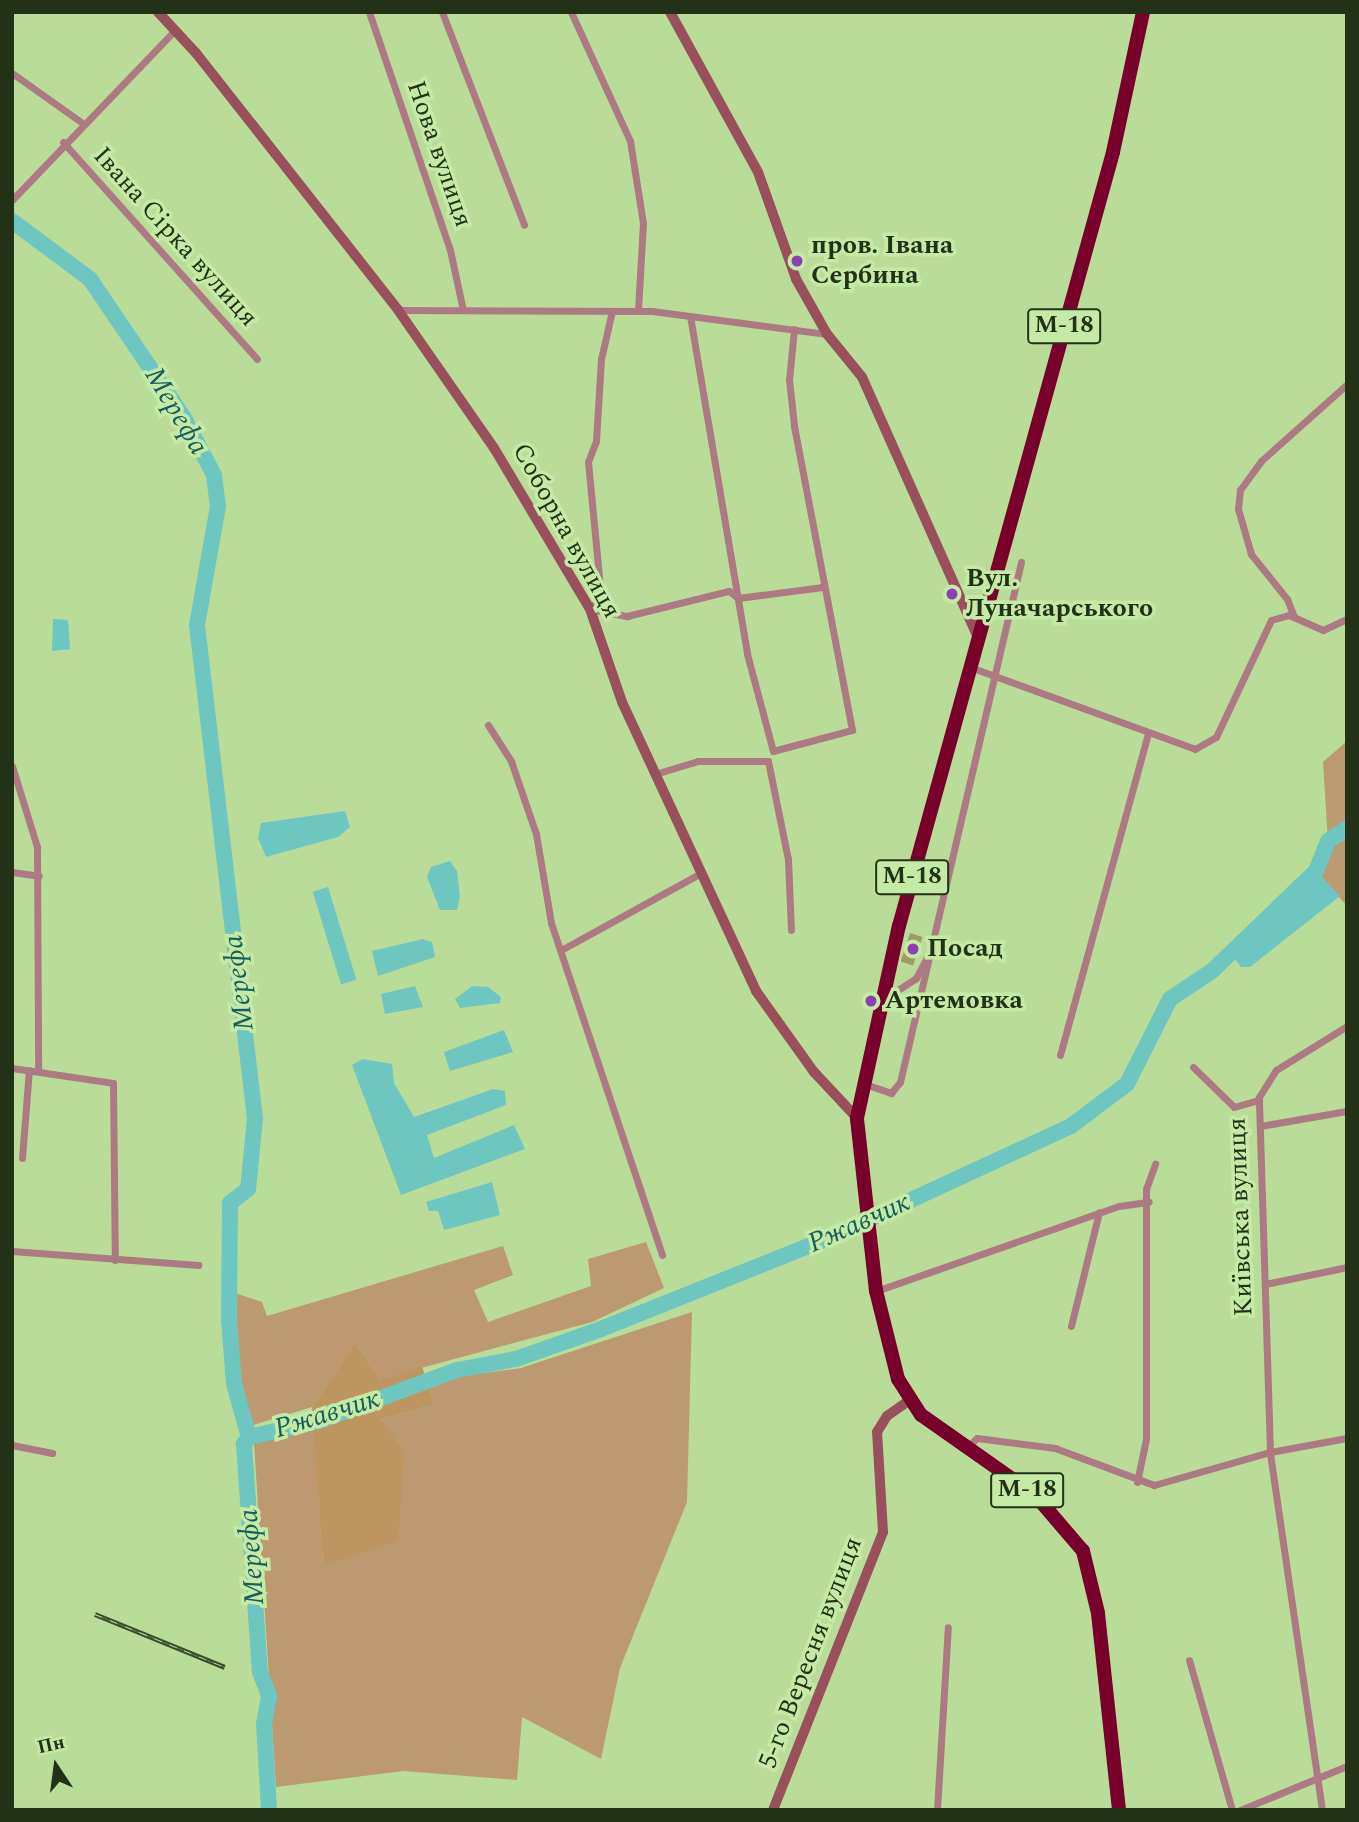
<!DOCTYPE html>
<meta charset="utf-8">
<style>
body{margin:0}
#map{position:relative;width:1359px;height:1822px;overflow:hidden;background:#b9dd99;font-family:Spectral,serif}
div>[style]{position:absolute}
.green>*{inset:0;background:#bc9970}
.forest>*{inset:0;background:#be9460}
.water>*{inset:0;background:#6ec6c1;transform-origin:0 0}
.river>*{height:16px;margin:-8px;padding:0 8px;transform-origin:8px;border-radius:8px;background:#6ec6c1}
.building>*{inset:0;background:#9a9d5e;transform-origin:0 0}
.street>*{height:7px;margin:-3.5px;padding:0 3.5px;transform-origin:3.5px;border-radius:3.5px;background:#ae7a81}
.secondary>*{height:10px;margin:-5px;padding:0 5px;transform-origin:5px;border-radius:5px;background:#99505b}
.highway>*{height:14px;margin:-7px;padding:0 7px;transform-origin:7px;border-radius:7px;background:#78012b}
.rail>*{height:5px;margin-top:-2.5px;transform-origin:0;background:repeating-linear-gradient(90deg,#c5eaa5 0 8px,#3b4c2b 0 16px);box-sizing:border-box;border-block:2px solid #3b4c2b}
.dots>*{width:19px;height:19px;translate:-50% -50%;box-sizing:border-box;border:4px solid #c5eaa5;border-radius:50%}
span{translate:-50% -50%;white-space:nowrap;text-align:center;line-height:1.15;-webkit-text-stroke:7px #c5eaa5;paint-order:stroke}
.shield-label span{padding:2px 5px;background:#c5eaa5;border:2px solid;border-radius:5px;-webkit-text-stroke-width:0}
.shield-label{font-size:24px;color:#233116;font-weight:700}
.street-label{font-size:26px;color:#233116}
.poi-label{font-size:26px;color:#233116;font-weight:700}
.left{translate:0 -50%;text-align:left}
.water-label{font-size:28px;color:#145f5c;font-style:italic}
.frame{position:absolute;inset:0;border:14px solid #233116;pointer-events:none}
.north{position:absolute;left:21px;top:1731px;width:70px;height:70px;-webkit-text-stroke:5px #c5eaa5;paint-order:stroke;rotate:347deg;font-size:19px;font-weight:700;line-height:28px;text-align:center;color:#233116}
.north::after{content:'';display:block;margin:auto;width:24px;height:32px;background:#233116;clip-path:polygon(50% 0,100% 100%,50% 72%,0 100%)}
</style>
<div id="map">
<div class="green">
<i style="clip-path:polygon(1347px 741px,1347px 906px,1316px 871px,1328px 841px,1323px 762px)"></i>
<i style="clip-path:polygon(646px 1242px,664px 1288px,592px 1322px,380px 1379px,355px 1342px,312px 1407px,253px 1425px,242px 1414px,235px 1293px,262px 1302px,267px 1316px,503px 1246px,513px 1275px,474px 1290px,488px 1322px,591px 1286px,588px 1259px)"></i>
<i style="clip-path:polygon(692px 1312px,687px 1502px,620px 1668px,601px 1759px,522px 1717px,517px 1780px,403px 1771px,276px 1787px,254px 1443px,314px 1429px,323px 1565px,380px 1420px,435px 1404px,427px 1381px,521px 1368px)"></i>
</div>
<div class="forest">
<i style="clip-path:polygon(355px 1342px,380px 1379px,422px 1367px,435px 1404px,380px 1420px,404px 1451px,398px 1541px,323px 1566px,312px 1407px)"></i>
</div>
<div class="water">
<i style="clip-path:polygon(53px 619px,68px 620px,70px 649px,52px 651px)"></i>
<i style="clip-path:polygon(345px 811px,350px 827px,338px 837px,266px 857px,258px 838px,261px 823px)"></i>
<i style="clip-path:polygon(450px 861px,457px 871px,460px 897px,457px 910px,440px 910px,427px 877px,431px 867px)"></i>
<i style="clip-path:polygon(1316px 871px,1340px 896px,1250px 967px,1241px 967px,1229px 951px)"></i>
<i style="left:328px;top:887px;width:97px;height:16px;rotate:73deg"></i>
<i style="clip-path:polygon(423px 939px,432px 942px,435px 957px,378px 976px,372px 951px)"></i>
<i style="clip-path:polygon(415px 986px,423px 1007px,385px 1014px,381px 994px)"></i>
<i style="clip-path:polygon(472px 986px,488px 987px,501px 997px,500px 1003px,460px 1008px,455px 999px)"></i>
<i style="clip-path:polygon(504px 1030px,513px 1052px,450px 1071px,444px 1052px)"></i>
<i style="clip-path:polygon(363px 1059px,392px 1064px,394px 1083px,414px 1117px,493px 1089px,505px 1091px,506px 1105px,427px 1135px,434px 1158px,514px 1125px,525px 1149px,401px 1195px,352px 1065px)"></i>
<i style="clip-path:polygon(492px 1182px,500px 1215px,444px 1230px,438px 1211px,429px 1211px,426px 1202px)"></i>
</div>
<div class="river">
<i style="left:12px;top:221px;width:97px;rotate:36.6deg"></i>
<i style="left:90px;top:279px;width:168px;rotate:55.9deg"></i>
<i style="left:184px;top:418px;width:64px;rotate:62.2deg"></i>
<i style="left:214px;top:475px;width:31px;rotate:83deg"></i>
<i style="left:218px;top:506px;width:121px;rotate:100deg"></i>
<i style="left:197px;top:625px;width:496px;rotate:83.3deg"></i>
<i style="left:255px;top:1118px;width:71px;rotate:95.6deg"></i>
<i style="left:248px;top:1189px;width:23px;rotate:142deg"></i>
<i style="left:230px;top:1203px;width:116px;rotate:90.5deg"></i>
<i style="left:229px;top:1319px;width:65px;rotate:85.6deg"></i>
<i style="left:234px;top:1384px;width:55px;rotate:74.2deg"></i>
<i style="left:249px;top:1437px;width:9px;rotate:126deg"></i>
<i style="left:244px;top:1444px;width:229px;rotate:86deg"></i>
<i style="left:260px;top:1672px;width:26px;rotate:69deg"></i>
<i style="left:269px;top:1696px;width:27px;rotate:100deg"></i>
<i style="left:264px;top:1723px;width:87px;rotate:86.7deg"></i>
<i style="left:249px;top:1437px;width:72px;rotate:-12.9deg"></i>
<i style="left:319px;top:1421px;width:147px;rotate:-20.3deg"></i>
<i style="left:457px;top:1370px;width:60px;rotate:-10.6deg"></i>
<i style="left:516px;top:1359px;width:90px;rotate:-19.4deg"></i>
<i style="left:601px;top:1329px;width:250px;rotate:-21.8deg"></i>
<i style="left:833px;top:1236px;width:262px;rotate:-24.8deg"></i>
<i style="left:1071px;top:1126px;width:70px;rotate:-36.9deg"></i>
<i style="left:1127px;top:1084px;width:95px;rotate:-63.2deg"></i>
<i style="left:1170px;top:999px;width:50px;rotate:-33.7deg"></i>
<i style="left:1212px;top:971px;width:144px;rotate:-43.9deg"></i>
<i style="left:1316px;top:871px;width:32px;rotate:-68deg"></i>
<i style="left:1328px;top:841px;width:23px;rotate:-34deg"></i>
</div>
<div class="building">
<i style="left:910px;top:933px;width:13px;height:30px;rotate:18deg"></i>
</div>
<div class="street">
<i style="left:369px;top:12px;width:251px;rotate:71.2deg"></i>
<i style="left:450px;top:250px;width:61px;rotate:77.8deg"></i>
<i style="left:442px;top:12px;width:228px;rotate:68.9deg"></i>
<i style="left:571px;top:12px;width:142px;rotate:65.4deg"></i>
<i style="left:630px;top:141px;width:83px;rotate:81deg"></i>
<i style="left:643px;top:223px;width:88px;rotate:93.3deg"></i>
<i style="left:12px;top:73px;width:85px;rotate:35.4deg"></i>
<i style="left:63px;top:142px;width:291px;rotate:48.2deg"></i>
<i style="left:12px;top:200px;width:234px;rotate:-46.2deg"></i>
<i style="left:398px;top:310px;width:254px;rotate:0.2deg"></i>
<i style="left:652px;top:311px;width:177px;rotate:7.5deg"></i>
<i style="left:612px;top:311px;width:49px;rotate:102.9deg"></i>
<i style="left:601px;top:359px;width:82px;rotate:93.5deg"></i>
<i style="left:596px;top:441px;width:22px;rotate:111deg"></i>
<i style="left:588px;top:462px;width:136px;rotate:84.5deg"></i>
<i style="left:601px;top:597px;width:16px;rotate:133deg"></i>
<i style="left:590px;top:609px;width:38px;rotate:11deg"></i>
<i style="left:627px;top:616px;width:105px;rotate:-13.8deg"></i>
<i style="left:729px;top:591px;width:11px;rotate:38deg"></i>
<i style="left:738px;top:598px;width:85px;rotate:-7.5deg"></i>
<i style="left:690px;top:316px;width:343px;rotate:80.4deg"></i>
<i style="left:747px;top:654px;width:100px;rotate:75deg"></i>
<i style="left:773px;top:751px;width:82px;rotate:-14.9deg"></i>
<i style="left:852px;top:730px;width:310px;rotate:-100.8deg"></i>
<i style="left:794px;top:425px;width:45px;rotate:-96.3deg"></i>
<i style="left:789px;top:380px;width:51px;rotate:-84.4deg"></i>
<i style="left:1294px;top:617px;width:19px;rotate:-111deg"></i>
<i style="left:1287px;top:599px;width:58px;rotate:-128.7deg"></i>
<i style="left:1251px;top:554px;width:47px;rotate:-106.1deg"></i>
<i style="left:1238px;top:509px;width:19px;rotate:-84deg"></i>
<i style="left:1240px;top:490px;width:36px;rotate:-54deg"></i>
<i style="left:1261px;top:461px;width:115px;rotate:-41.8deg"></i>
<i style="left:970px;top:667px;width:239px;rotate:20deg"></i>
<i style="left:1195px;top:749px;width:24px;rotate:-30deg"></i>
<i style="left:1216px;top:737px;width:129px;rotate:-64.8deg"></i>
<i style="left:1271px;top:620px;width:19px;rotate:-16deg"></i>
<i style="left:1289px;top:615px;width:37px;rotate:24deg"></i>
<i style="left:1323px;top:630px;width:26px;rotate:-25deg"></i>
<i style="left:488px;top:725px;width:43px;rotate:57.4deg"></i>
<i style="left:511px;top:761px;width:77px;rotate:71.1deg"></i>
<i style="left:536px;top:834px;width:90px;rotate:80.4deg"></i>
<i style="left:551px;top:923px;width:350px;rotate:71.5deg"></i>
<i style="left:12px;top:766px;width:85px;rotate:72.8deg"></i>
<i style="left:37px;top:847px;width:224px;rotate:89.7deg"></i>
<i style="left:655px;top:774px;width:45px;rotate:-16.8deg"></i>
<i style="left:698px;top:761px;width:70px"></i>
<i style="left:768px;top:761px;width:100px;rotate:78.5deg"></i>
<i style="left:788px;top:859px;width:71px;rotate:87.6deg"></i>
<i style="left:12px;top:872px;width:27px;rotate:8deg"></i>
<i style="left:561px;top:950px;width:160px;rotate:-28.8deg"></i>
<i style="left:884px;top:999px;width:38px;rotate:-33deg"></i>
<i style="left:916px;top:978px;width:24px;rotate:-62deg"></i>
<i style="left:1060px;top:1055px;width:334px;rotate:-74.7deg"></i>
<i style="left:1193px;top:1067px;width:57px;rotate:44.3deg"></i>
<i style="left:1234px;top:1107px;width:26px;rotate:-16deg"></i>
<i style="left:12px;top:1068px;width:102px;rotate:8.4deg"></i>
<i style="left:113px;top:1083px;width:177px;rotate:89.4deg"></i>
<i style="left:865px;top:1084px;width:28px;rotate:19deg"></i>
<i style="left:891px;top:1093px;width:14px;rotate:-51deg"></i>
<i style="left:900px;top:1082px;width:534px;rotate:-76.9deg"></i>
<i style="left:1260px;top:1126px;width:88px;rotate:-9.8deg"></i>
<i style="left:22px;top:1158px;width:88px;rotate:-85.5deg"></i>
<i style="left:12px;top:1251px;width:187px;rotate:4.3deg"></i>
<i style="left:1265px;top:1284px;width:84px;rotate:-11.7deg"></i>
<i style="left:876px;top:1291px;width:257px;rotate:-19.3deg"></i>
<i style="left:1119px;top:1206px;width:30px;rotate:-8deg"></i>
<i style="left:1071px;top:1326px;width:117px;rotate:-76.2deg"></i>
<i style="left:12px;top:1445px;width:41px;rotate:11.3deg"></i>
<i style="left:965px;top:1449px;width:16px;rotate:-43deg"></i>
<i style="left:977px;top:1438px;width:79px;rotate:7.3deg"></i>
<i style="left:1055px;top:1448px;width:106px;rotate:20.5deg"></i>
<i style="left:1154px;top:1485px;width:121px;rotate:-15.9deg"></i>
<i style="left:1270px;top:1452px;width:78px;rotate:-10.3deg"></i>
<i style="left:1137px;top:1482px;width:44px;rotate:-78.2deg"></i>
<i style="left:1146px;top:1439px;width:250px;rotate:-90deg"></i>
<i style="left:1146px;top:1189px;width:27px;rotate:-70deg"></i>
<i style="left:1189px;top:1660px;width:156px;rotate:74deg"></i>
<i style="left:937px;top:1810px;width:183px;rotate:-86.6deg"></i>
<i style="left:1240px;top:1810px;width:116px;rotate:-22.4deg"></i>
<i style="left:1322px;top:1810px;width:362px;rotate:-98.3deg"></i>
<i style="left:1270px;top:1452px;width:355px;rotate:-91.8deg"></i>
<i style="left:1259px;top:1097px;width:32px;rotate:-58deg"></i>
<i style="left:1276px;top:1070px;width:84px;rotate:-31.8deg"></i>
</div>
<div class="secondary">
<i style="left:158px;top:12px;width:56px;rotate:47.2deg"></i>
<i style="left:196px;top:53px;width:327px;rotate:51.8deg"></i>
<i style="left:398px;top:310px;width:168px;rotate:55.2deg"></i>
<i style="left:494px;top:448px;width:187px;rotate:59.2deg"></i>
<i style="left:590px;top:609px;width:98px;rotate:71deg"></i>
<i style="left:622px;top:702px;width:319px;rotate:65.1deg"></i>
<i style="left:756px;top:991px;width:100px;rotate:54.4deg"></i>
<i style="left:814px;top:1072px;width:63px;rotate:46.9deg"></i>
<i style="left:670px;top:12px;width:183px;rotate:61.2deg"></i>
<i style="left:758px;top:172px;width:114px;rotate:70.4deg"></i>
<i style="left:796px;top:279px;width:63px;rotate:60.6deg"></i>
<i style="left:827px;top:334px;width:55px;rotate:50.9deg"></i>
<i style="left:862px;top:377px;width:285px;rotate:66deg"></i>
<i style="left:773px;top:1810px;width:299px;rotate:-68.4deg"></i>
<i style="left:883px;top:1532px;width:100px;rotate:-93.4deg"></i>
<i style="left:877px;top:1432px;width:19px;rotate:-58deg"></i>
<i style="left:887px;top:1416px;width:28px;rotate:-35deg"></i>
</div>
<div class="highway">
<i style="left:1119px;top:1810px;width:198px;rotate:-96.1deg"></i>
<i style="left:1098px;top:1613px;width:64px;rotate:-103.6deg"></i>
<i style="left:1083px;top:1551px;width:74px;rotate:-130.6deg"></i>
<i style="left:1035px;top:1495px;width:139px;rotate:-144.9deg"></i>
<i style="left:921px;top:1415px;width:43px;rotate:-122.6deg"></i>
<i style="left:898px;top:1379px;width:91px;rotate:-104deg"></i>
<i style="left:876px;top:1291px;width:174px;rotate:-96.3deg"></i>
<i style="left:857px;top:1118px;width:197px;rotate:-77.7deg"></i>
<i style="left:899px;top:926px;width:803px;rotate:-74.54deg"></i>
<i style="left:1113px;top:152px;width:143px;rotate:-77.9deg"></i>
</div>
<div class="rail">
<i style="left:95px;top:1614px;width:140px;rotate:22.2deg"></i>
</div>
<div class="dots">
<i style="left:797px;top:261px;background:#8940b3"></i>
<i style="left:952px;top:594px;background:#8940b3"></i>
<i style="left:913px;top:949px;background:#8940b3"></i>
<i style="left:871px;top:1001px;background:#8940b3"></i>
</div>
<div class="shield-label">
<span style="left:1064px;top:326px">М-18</span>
<span style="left:912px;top:877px">М-18</span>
<span style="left:1027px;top:1490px">М-18</span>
</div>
<div class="street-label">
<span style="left:439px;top:154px;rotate:71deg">Нова вулиця</span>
<span style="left:175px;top:237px;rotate:48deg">Івана Сірка вулиця</span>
<span style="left:566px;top:531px;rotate:61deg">Соборна вулиця</span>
<span style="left:1241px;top:1217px;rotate:-92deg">Київська вулиця</span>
<span style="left:811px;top:1653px;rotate:-69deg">5-го Вересня вулиця</span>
</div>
<div class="poi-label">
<span class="left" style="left:811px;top:261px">пров. Івана<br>Сербина</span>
<span class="left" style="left:966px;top:594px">Вул.<br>Луначарського</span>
<span class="left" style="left:927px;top:949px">Посад</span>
<span class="left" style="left:885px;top:1001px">Артемовка</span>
</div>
<div class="water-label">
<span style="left:176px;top:411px;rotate:59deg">Мерефа</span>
<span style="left:239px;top:983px;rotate:-97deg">Мерефа</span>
<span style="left:859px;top:1223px;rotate:-24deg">Ржавчик</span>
<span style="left:327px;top:1414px;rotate:-17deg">Ржавчик</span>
<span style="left:252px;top:1557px;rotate:-94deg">Мерефа</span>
</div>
<div class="frame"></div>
<div class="north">Пн</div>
</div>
